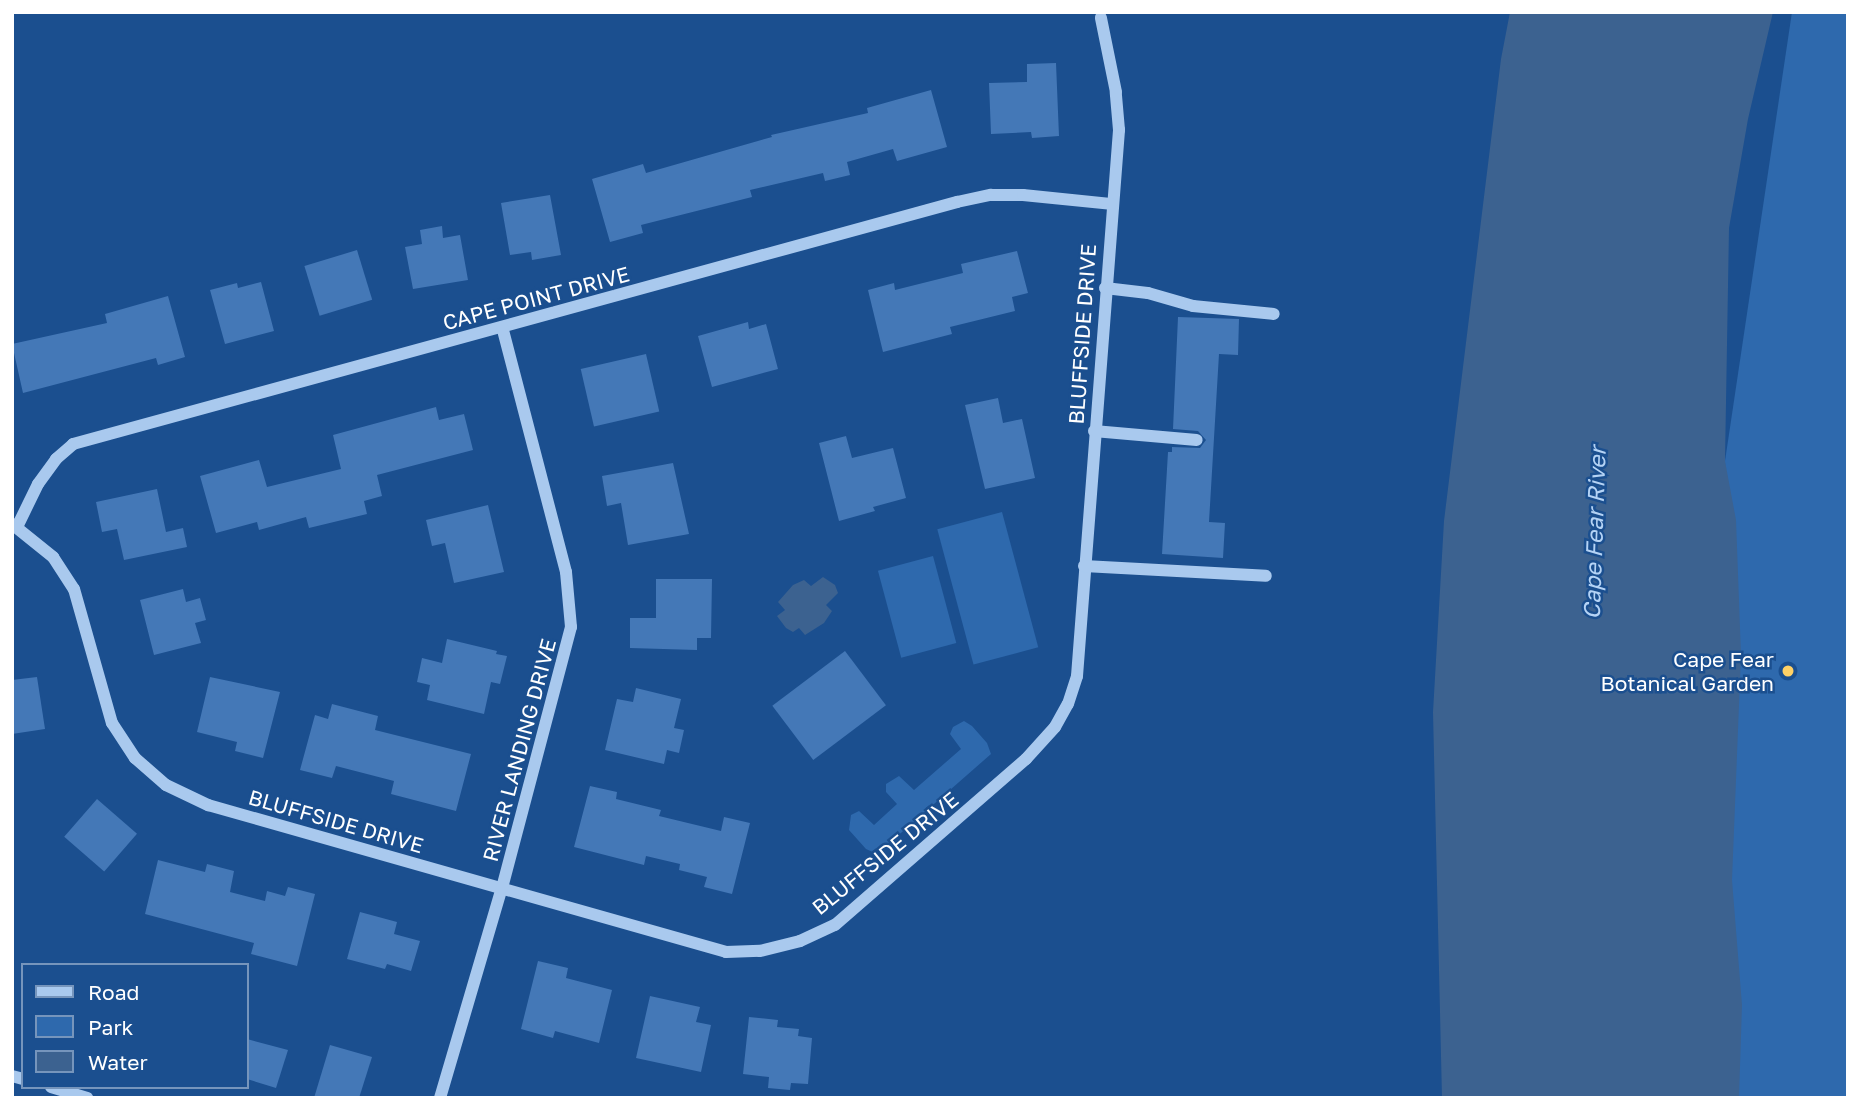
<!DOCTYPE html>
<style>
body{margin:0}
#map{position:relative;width:1860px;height:1110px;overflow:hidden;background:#1b4f8f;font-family:"Golos Text",sans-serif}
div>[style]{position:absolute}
.green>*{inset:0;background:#2e69ad;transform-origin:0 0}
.water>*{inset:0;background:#3c6290}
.building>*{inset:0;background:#4478b7;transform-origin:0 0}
.minor>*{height:12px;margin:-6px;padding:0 6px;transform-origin:6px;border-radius:6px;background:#a9c9ee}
.dots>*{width:19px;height:19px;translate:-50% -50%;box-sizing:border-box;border:4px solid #1b4f8f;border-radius:50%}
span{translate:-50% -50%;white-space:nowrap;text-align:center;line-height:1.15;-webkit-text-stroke:5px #1b4f8f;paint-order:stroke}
.street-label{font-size:21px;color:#fff}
.poi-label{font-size:21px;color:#fff}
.right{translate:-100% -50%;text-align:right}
.water-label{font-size:23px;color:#b5d3f5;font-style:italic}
.frame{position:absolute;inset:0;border:14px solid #fff;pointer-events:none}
.legend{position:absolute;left:21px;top:963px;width:228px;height:126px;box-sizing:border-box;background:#1b4f8f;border:2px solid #7695bc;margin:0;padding:9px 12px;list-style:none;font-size:21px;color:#fff}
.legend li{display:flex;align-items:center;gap:14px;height:35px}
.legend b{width:35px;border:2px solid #7695bc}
</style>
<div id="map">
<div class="green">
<i style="clip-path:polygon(1792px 12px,1848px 12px,1848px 1098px,1733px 1098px,1725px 461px)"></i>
<i style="left:1002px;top:512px;width:140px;height:67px;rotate:75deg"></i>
<i style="left:933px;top:556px;width:90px;height:57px;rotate:75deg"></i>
<i style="clip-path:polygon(964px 721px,972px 726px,987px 743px,991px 754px,877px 854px,866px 849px,849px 830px,851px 815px,859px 811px,874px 825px,897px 804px,886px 792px,886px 784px,899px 776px,914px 790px,961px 749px,950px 734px,953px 727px)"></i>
</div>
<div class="water">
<i style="clip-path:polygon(1510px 12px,1773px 12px,1748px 119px,1729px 228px,1725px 461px,1736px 520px,1741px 655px,1732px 880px,1742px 1005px,1739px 1098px,1442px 1098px,1433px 712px,1444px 521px,1501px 59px)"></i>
<i style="clip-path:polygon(823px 577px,835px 585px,838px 593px,826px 605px,832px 611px,824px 623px,805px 635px,799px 628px,793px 632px,786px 628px,777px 616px,785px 610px,778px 602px,793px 585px,804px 580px,811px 586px)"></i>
</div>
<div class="building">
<i style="clip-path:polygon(1056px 63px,1059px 136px,1032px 138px,1031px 132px,991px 134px,989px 83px,1027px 82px,1027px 64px)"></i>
<i style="clip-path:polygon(931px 90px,947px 147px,897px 161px,893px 149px,847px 162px,850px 175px,825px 181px,823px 173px,750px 190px,752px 197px,641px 225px,643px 233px,610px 242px,592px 179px,643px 164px,646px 173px,772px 137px,771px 135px,868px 113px,867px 108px)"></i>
<i style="clip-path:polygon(550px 195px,561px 255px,532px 260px,531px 252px,510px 255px,501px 203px)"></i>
<i style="clip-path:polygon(442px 226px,443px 238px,460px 235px,468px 280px,413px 289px,405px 247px,422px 244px,420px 230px)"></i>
<i style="left:357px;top:250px;width:52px;height:55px;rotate:73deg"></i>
<i style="clip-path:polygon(1017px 251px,1028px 293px,1012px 297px,1015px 311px,950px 327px,952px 334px,883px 352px,868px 290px,894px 283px,895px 290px,963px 273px,961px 264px)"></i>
<i style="clip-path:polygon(261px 282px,274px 331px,225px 344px,210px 290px,237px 283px,238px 288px)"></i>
<i style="clip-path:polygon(168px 296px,185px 357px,158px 365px,156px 358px,23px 393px,12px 344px,107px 323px,105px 314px)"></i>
<i style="clip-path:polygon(1178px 317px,1239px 319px,1238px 355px,1219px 354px,1209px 522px,1225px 523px,1223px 558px,1162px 554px,1168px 452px,1172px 452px,1172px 447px,1200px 448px,1206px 440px,1198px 431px,1173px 429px)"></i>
<i style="clip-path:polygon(748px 322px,749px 329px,766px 324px,778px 369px,712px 387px,698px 336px)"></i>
<i style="left:646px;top:354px;width:59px;height:67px;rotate:77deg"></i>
<i style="clip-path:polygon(998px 398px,1003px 423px,1022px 419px,1035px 478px,985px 489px,965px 405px)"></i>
<i style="clip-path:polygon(436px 407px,439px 420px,464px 414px,473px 450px,377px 475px,382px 496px,364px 501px,367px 514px,309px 528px,306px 517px,259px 530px,257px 522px,216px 533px,200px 476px,259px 460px,267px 487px,341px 469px,333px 435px)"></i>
<i style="clip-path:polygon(846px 436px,852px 458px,893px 448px,906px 498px,873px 507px,875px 511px,839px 521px,819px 443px)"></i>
<i style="clip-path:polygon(673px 463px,689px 534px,628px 545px,621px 503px,607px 506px,602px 476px)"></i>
<i style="clip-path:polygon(157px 489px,166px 532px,183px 528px,187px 547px,124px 560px,117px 529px,102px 532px,96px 502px)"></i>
<i style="clip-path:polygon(488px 505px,504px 572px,454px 583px,445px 543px,432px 546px,426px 520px)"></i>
<i style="clip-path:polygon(656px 579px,712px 579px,711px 638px,697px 638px,697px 650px,630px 648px,630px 618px,656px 618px)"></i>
<i style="clip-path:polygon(183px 589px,186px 602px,200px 598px,206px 620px,195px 623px,201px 643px,154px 655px,140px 600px)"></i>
<i style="clip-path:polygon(447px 639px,497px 651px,496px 654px,507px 656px,500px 684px,491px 682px,484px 714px,427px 700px,430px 685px,417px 682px,422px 658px,442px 663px)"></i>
<i style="left:845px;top:651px;width:68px;height:91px;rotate:53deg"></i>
<i style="clip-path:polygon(37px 677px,45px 729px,12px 734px,12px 680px)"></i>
<i style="clip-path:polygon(210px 677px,280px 692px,263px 758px,235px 751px,237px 742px,197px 732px)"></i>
<i style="clip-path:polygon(636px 688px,681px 699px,674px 728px,684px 730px,679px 753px,667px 750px,664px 764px,605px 750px,617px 699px,633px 702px)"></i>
<i style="clip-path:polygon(332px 704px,378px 716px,375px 730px,471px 754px,456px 811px,391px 794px,394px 781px,336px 766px,332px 778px,300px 770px,315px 715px,328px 719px)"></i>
<i style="clip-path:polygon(590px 786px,617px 792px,616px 799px,661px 810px,659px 816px,721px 831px,724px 817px,750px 823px,732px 894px,704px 887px,707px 877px,679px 870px,680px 864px,646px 856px,644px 865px,574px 847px)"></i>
<i style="left:97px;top:799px;width:53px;height:50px;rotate:41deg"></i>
<i style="clip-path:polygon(158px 860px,205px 872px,207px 864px,234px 871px,230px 892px,265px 901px,267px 891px,285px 896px,288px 887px,315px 894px,297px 966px,251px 954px,254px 943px,145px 914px)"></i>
<i style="clip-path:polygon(360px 912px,397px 922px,394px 934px,420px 941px,411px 971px,387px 964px,385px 969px,347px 959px)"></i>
<i style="clip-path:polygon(538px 961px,568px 968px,566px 978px,612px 990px,599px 1043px,555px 1031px,553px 1038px,521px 1029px)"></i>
<i style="clip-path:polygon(650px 996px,700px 1007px,696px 1022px,711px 1025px,701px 1072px,636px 1058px)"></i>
<i style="clip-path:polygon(749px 1017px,778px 1020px,777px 1027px,799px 1029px,798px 1036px,812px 1038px,808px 1084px,791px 1083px,790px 1090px,768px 1088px,769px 1077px,743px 1074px)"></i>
<i style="clip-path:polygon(247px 1039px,288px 1050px,276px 1088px,247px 1079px)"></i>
<i style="clip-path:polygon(330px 1045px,372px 1057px,359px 1098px,314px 1098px)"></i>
</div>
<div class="minor">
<i style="left:1105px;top:288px;width:43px;rotate:6.6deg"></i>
<i style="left:1148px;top:293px;width:47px;rotate:16.1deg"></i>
<i style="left:1193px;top:306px;width:81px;rotate:5.6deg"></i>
<i style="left:1094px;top:431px;width:103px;rotate:5deg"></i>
<i style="left:12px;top:524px;width:53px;rotate:38.8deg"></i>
<i style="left:53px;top:557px;width:38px;rotate:57deg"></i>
<i style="left:74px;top:589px;width:139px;rotate:74.2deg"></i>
<i style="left:112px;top:723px;width:42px;rotate:56.7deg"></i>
<i style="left:135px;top:758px;width:41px;rotate:41.1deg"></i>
<i style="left:166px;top:785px;width:47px;rotate:25.5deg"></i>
<i style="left:208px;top:805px;width:538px;rotate:15.84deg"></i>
<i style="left:726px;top:952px;width:34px;rotate:-2deg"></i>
<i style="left:760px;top:951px;width:41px;rotate:-14deg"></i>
<i style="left:800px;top:941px;width:38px;rotate:-25deg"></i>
<i style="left:835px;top:925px;width:253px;rotate:-41deg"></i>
<i style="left:1026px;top:759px;width:43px;rotate:-47.8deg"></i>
<i style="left:1055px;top:727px;width:26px;rotate:-61deg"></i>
<i style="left:1068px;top:704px;width:29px;rotate:-72deg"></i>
<i style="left:1077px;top:676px;width:548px;rotate:-85.6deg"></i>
<i style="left:1119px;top:130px;width:38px;rotate:-95deg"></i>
<i style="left:1116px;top:92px;width:76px;rotate:-101.5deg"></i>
<i style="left:17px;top:527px;width:48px;rotate:-64deg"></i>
<i style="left:38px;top:484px;width:31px;rotate:-54deg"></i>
<i style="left:56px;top:459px;width:23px;rotate:-41deg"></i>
<i style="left:73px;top:444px;width:917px;rotate:-15.31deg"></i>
<i style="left:957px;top:202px;width:35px;rotate:-12deg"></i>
<i style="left:991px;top:195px;width:32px"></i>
<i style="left:1023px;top:195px;width:88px;rotate:5.8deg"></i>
<i style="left:1084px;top:566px;width:182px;rotate:3.1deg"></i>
<i style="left:12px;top:1076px;width:11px;rotate:15deg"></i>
<i style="left:51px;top:1087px;width:38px;rotate:17deg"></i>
<i style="left:440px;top:1098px;width:219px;rotate:-73.6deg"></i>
<i style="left:502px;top:888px;width:270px;rotate:-75.2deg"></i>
<i style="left:571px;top:627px;width:55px;rotate:-95.2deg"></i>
<i style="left:566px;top:572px;width:253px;rotate:-104.6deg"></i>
</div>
<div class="dots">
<i style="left:1788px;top:671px;background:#ffd166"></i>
</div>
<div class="street-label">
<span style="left:536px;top:298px;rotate:-15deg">CAPE POINT DRIVE</span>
<span style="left:1082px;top:334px;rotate:-86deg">BLUFFSIDE DRIVE</span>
<span style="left:519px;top:750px;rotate:-75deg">RIVER LANDING DRIVE</span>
<span style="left:336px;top:821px;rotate:16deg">BLUFFSIDE DRIVE</span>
<span style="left:885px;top:853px;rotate:-39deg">BLUFFSIDE DRIVE</span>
</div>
<div class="poi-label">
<span class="right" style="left:1774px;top:671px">Cape Fear<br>Botanical Garden</span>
</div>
<div class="water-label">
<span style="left:1594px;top:533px;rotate:-88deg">Cape Fear River</span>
</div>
<div class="frame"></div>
<ul class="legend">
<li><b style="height:9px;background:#a9c9ee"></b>Road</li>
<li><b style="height:19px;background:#2e69ad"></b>Park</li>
<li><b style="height:19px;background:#3c6290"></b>Water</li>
</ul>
</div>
